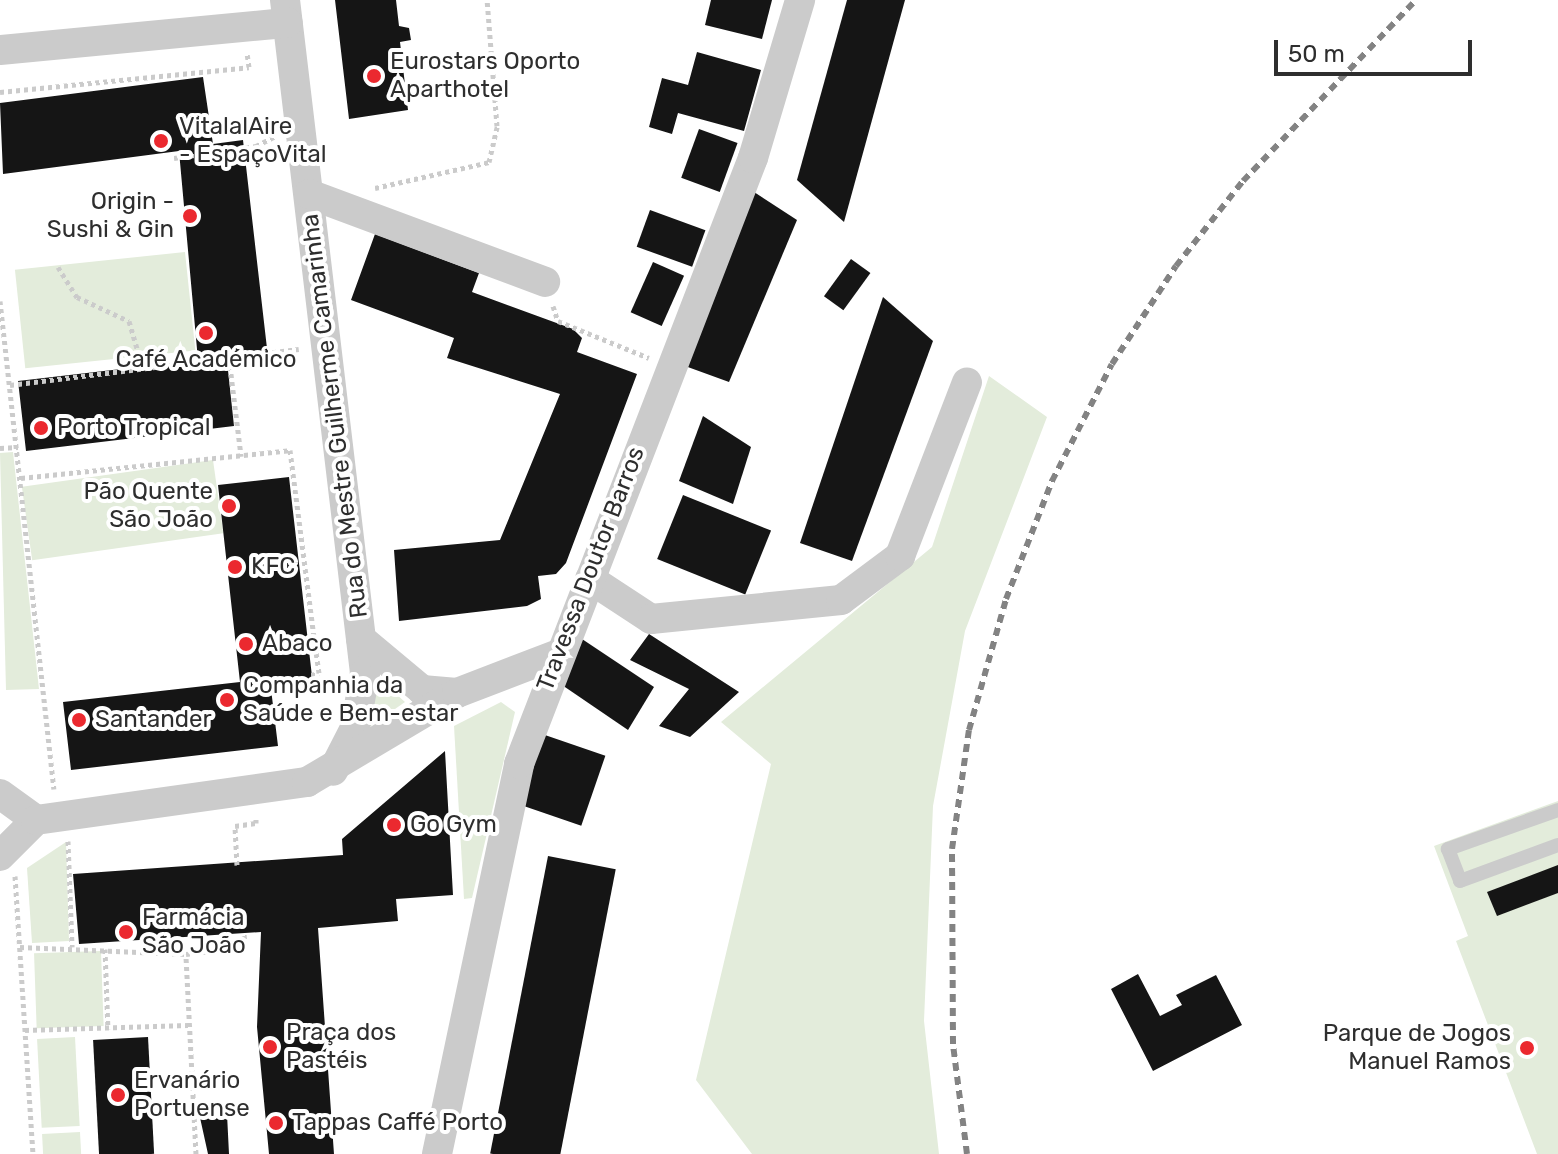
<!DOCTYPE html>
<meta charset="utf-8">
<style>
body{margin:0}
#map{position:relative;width:1558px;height:1154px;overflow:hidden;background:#fff;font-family:Rubik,sans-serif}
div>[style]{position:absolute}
.green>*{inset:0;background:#e3ecdb;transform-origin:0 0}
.building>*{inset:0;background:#151515;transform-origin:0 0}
.path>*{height:5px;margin-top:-2.5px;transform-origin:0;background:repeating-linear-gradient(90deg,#cbcbcb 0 4px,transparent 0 8px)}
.service>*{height:14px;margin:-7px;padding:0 7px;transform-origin:7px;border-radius:7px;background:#cbcbcb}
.minor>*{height:30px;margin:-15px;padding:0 15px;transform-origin:15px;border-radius:15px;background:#cbcbcb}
.rail>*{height:6px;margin-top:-3px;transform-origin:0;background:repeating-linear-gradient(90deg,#838383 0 8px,transparent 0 14px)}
.dots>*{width:22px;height:22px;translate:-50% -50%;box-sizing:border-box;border:4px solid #fff;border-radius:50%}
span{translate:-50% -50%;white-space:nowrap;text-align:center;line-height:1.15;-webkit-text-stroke:8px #fff;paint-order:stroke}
.poi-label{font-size:24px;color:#2e2e2e}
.left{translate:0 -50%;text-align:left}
.right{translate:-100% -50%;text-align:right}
.street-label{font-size:24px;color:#2e2e2e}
.scale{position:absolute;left:1274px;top:40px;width:198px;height:36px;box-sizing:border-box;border:4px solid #2e2e2e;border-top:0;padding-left:10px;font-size:24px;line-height:28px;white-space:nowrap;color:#2e2e2e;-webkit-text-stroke:6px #fff;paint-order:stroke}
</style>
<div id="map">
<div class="green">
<i style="left:185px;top:252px;width:99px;height:171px;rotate:84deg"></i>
<i style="clip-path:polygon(989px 376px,1047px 417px,965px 631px,933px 806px,924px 1021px,939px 1154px,752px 1154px,696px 1080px,771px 764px,721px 722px,932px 547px)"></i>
<i style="clip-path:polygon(13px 452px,39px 689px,6px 690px,0 453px)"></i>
<i style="left:213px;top:460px;width:74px;height:193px;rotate:82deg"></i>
<i style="clip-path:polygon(376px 676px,405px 702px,368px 728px)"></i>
<i style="clip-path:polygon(501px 702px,515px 712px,472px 898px,464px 899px,454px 726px)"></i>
<i style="clip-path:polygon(1558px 801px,1558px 1154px,1537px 1154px,1456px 941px,1468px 936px,1434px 846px)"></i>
<i style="clip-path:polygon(66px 842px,69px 941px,32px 943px,27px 868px)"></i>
<i style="left:101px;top:951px;width:75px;height:67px;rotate:88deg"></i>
<i style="left:75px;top:1037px;width:89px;height:38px;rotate:87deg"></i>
<i style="left:80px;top:1132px;width:22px;height:38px;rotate:87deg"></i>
</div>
<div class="building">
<i style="clip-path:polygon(335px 0,396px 0,399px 26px,409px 28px,411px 40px,400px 42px,408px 110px,349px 119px)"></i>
<i style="clip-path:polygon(711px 0,772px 0,762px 39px,705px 25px)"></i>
<i style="clip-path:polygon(847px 0,905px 0,844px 222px,797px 180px)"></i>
<i style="clip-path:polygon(697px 52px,761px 70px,744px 131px,678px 113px,672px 134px,649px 127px,662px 78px,688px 85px)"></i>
<i style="clip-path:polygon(203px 77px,213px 144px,243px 140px,268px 357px,227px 361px,234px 426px,26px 451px,18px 381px,198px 360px,179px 151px,3px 174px,0 103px)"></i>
<i style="left:699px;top:129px;width:41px;height:52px;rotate:20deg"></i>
<i style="clip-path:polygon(751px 190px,797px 220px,729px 382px,685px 366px)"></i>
<i style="left:650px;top:210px;width:59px;height:39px;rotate:20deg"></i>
<i style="clip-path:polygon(375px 234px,479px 273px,472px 292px,573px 329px,582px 338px,577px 352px,637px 374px,566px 563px,556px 574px,538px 576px,541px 599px,527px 606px,399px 621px,394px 550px,500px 540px,560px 394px,447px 358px,454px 338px,351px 300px)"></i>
<i style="left:851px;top:259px;width:24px;height:46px;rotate:36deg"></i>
<i style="left:653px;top:262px;width:34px;height:55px;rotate:24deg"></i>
<i style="clip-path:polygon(883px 297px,933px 341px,852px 561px,800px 543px)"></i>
<i style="clip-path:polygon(703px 416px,751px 447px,733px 504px,679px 481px)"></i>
<i style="clip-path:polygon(289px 477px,313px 685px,271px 689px,278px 746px,71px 770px,63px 702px,240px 682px,218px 485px)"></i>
<i style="left:683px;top:495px;width:95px;height:69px;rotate:22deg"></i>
<i style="clip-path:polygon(649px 634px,739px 692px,690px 737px,659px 726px,689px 689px,630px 660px)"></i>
<i style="clip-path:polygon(579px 637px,654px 687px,628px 730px,562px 685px)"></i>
<i style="left:542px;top:734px;width:67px;height:74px;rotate:19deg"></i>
<i style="clip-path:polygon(445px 751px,453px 895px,396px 899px,398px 921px,318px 928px,334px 1154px,269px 1154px,257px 1027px,261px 932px,79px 944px,73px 874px,343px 855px,342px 839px)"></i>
<i style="left:548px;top:856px;width:69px;height:303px;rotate:11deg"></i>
<i style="clip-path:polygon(1558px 865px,1558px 893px,1497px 916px,1487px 892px)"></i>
<i style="clip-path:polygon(1138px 974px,1160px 1016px,1182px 1005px,1176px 995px,1216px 975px,1242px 1025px,1153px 1071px,1111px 989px)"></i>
<i style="left:148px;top:1037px;width:117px;height:55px;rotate:87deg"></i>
<i style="clip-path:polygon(197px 1104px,205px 1104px,206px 1115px,227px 1114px,229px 1154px,208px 1154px)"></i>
</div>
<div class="path">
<i style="left:0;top:92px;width:250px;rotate:-5.7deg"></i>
<i style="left:249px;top:67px;width:14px;rotate:-98deg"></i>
<i style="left:174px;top:158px;width:83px;rotate:-8.3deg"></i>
<i style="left:256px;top:146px;width:22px;rotate:-27deg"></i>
<i style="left:375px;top:188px;width:117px;rotate:-12.8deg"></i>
<i style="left:489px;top:162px;width:37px;rotate:-77deg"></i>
<i style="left:497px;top:126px;width:126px;rotate:-94.5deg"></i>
<i style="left:58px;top:267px;width:36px;rotate:58deg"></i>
<i style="left:77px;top:297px;width:57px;rotate:24.8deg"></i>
<i style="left:129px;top:321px;width:50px;rotate:73.7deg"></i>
<i style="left:0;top:301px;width:491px;rotate:83.7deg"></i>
<i style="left:553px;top:306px;width:16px;rotate:72deg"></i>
<i style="left:558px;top:321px;width:98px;rotate:22.1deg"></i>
<i style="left:229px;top:358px;width:99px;rotate:83deg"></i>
<i style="left:10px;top:385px;width:291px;rotate:-7.1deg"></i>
<i style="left:0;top:448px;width:18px;rotate:-3deg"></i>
<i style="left:21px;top:478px;width:270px;rotate:-5.9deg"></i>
<i style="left:290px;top:450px;width:198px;rotate:82.7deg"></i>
<i style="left:315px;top:646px;width:19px;rotate:-9deg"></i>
<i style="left:311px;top:675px;width:8px;rotate:-14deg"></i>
<i style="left:319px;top:673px;width:27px;rotate:-98deg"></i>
<i style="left:68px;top:841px;width:106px;rotate:87.8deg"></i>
<i style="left:237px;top:865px;width:39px;rotate:-93deg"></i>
<i style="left:235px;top:826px;width:21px;rotate:-8deg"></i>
<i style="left:256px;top:823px;width:7px;rotate:-90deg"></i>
<i style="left:15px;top:876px;width:279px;rotate:86.3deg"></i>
<i style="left:20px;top:947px;width:166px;rotate:2.4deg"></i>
<i style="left:105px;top:949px;width:80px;rotate:87.9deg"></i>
<i style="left:25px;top:1030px;width:163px;rotate:-1.8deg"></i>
<i style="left:196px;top:1154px;width:200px;rotate:-92.9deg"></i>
<i style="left:186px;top:954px;width:59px;rotate:-6.8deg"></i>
<i style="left:245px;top:947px;width:14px;rotate:-94deg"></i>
</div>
<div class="service">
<i style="left:1558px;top:810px;width:117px;rotate:160.5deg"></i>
<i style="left:1448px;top:849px;width:34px;rotate:69deg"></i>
<i style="left:1460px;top:881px;width:104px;rotate:-20.2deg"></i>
</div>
<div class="minor">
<i style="left:285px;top:0;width:678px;rotate:83.22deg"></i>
<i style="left:365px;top:673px;width:56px;rotate:100.3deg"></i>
<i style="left:355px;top:728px;width:48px;rotate:117.1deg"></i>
<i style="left:0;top:50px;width:289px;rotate:-5.4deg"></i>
<i style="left:309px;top:194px;width:252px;rotate:20.4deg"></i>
<i style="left:590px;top:579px;width:73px;rotate:33.3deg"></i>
<i style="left:651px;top:619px;width:191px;rotate:-5.7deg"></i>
<i style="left:841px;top:600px;width:74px;rotate:-36.7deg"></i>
<i style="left:900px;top:556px;width:186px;rotate:-68.9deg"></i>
<i style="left:361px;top:639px;width:80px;rotate:39.9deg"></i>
<i style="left:422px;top:690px;width:35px;rotate:5deg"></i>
<i style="left:0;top:794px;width:44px;rotate:35.8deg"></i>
<i style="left:0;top:856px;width:51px;rotate:-45deg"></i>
<i style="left:36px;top:820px;width:274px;rotate:-8deg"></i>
<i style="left:307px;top:782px;width:174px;rotate:-30.7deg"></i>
<i style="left:457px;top:693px;width:106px;rotate:-21deg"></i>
<i style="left:437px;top:1154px;width:399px;rotate:-78.1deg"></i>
<i style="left:519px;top:764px;width:650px;rotate:-68.89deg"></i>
<i style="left:753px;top:158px;width:165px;rotate:-73.4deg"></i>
</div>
<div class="rail">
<i style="left:967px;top:1154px;width:111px;rotate:-97.3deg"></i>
<i style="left:953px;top:1044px;width:195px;rotate:-90.3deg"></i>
<i style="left:952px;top:849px;width:120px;rotate:-81.9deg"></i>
<i style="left:969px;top:730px;width:136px;rotate:-74.2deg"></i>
<i style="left:1006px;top:599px;width:127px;rotate:-68.7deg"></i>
<i style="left:1052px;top:481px;width:131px;rotate:-62.9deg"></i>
<i style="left:1112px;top:364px;width:117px;rotate:-56.9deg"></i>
<i style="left:1176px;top:266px;width:108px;rotate:-51.8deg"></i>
<i style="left:1243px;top:181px;width:250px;rotate:-46.3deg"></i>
</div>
<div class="dots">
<i style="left:374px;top:76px;background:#eb292f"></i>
<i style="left:161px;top:141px;background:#eb292f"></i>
<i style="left:190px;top:216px;background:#eb292f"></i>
<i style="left:206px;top:333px;background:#eb292f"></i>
<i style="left:41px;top:428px;background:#eb292f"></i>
<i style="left:229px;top:506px;background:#eb292f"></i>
<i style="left:235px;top:567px;background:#eb292f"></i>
<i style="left:246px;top:644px;background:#eb292f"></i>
<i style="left:227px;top:700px;background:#eb292f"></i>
<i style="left:79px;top:720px;background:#eb292f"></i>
<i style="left:394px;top:825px;background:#eb292f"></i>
<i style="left:126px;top:932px;background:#eb292f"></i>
<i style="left:270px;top:1047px;background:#eb292f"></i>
<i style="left:1527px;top:1048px;background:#eb292f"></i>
<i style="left:118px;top:1095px;background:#eb292f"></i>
<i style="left:276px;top:1123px;background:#eb292f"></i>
</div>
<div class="poi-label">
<span class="left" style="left:390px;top:76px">Eurostars Oporto<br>Aparthotel</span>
<span class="left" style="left:179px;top:141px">VitalalAire<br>- EspaçoVital</span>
<span class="right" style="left:174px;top:216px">Origin -<br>Sushi &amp; Gin</span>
<span style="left:206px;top:360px">Café Académico</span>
<span class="left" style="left:57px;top:428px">Porto Tropical</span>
<span class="right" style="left:213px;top:506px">Pão Quente<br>São João</span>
<span class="left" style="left:251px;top:567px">KFC</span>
<span class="left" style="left:262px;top:644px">Abaco</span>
<span class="left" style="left:243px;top:700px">Companhia da<br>Saúde e Bem-estar</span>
<span class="left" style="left:95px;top:720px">Santander</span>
<span class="left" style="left:410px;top:825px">Go Gym</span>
<span class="left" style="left:142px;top:932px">Farmácia<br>São João</span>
<span class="left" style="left:286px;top:1047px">Praça dos<br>Pastéis</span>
<span class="right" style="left:1511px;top:1048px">Parque de Jogos<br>Manuel Ramos</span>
<span class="left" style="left:134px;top:1095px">Ervanário<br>Portuense</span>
<span class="left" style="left:292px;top:1123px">Tappas Caffé Porto</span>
</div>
<div class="street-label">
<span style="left:335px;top:416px;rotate:-97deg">Rua do Mestre Guilherme Camarinha</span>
<span style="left:591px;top:569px;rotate:-69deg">Travessa Doutor Barros</span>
</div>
<div class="scale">50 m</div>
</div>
